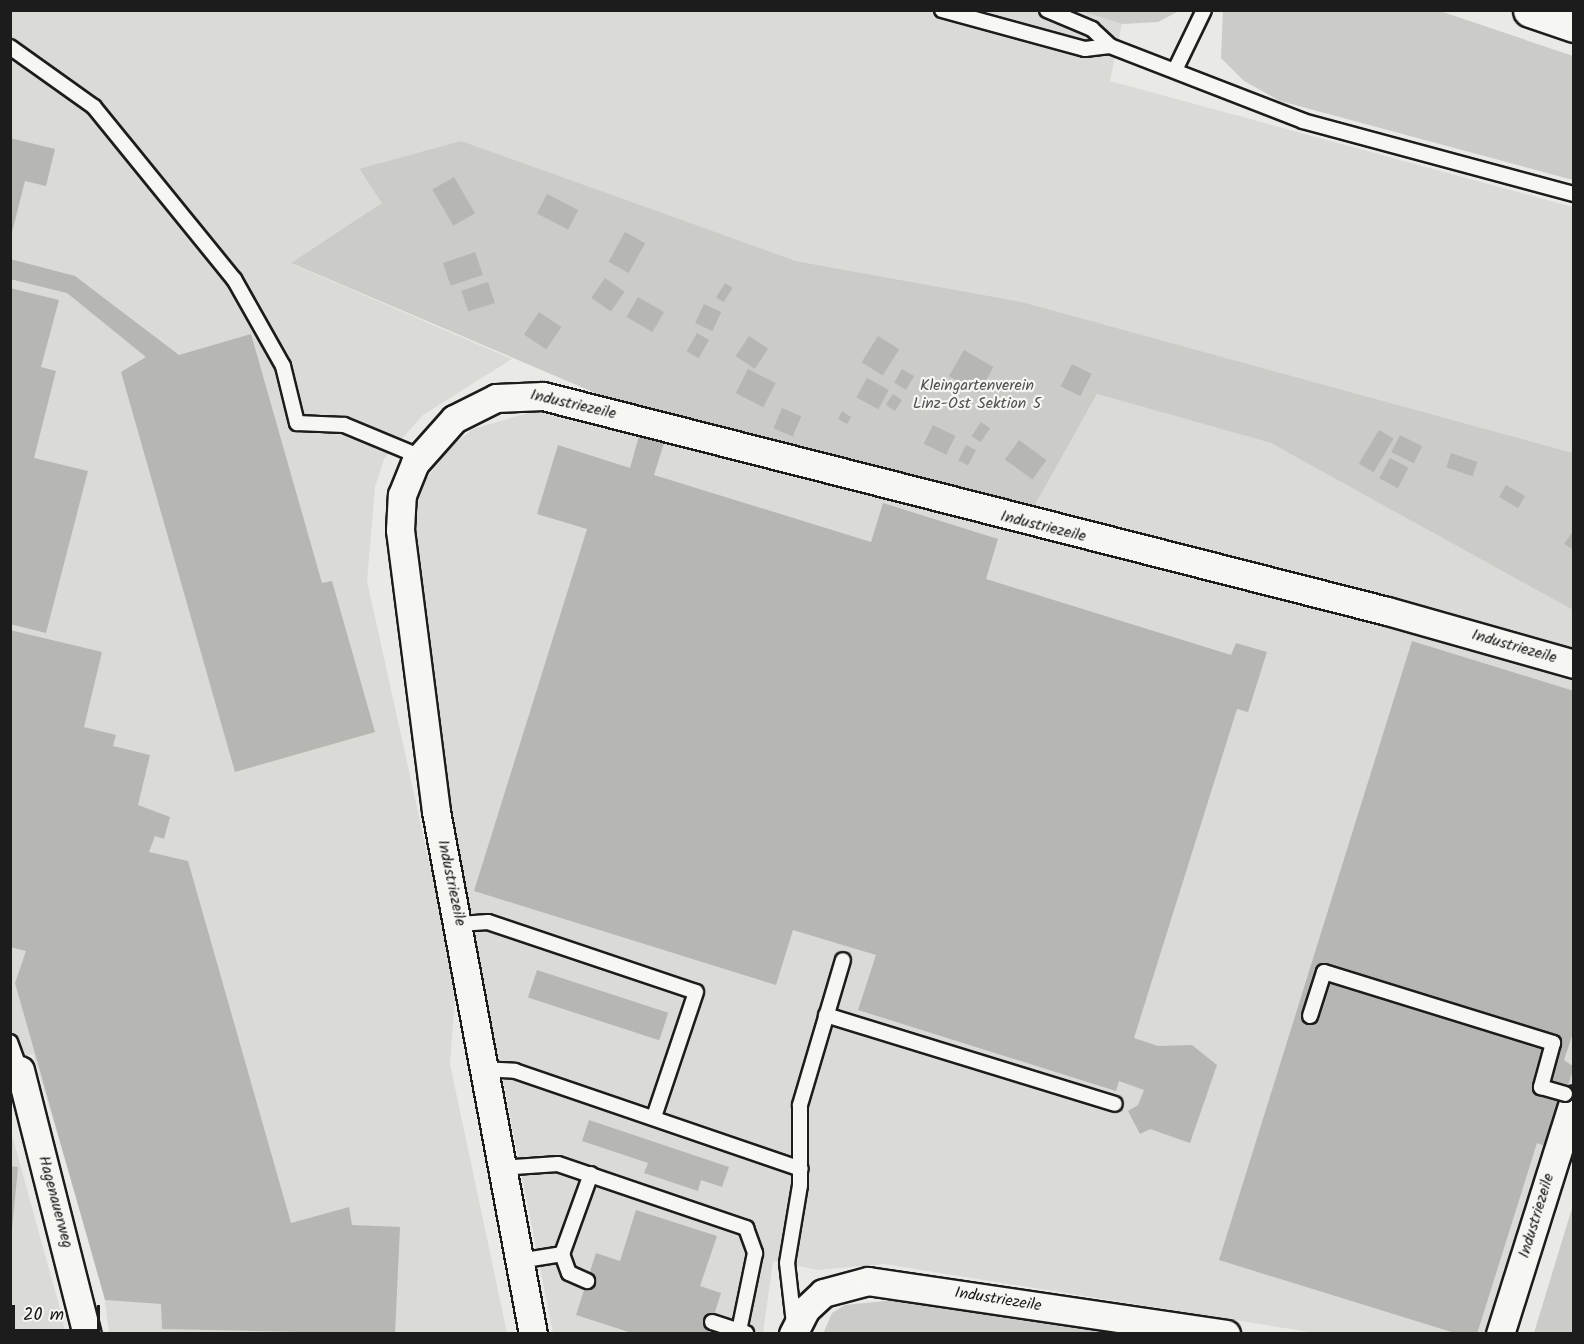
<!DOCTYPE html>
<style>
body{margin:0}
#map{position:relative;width:1584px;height:1344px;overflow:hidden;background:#e9e9e5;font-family:Kalam,sans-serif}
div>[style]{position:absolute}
.built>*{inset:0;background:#dadad6}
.green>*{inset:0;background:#cbcbc7}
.building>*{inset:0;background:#b6b6b3;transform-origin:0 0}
.roads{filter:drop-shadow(2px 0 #1c1c1c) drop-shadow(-2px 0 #1c1c1c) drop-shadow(0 2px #1c1c1c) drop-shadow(0 -2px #1c1c1c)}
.service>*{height:14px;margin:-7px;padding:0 7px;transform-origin:7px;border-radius:7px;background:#f6f6f2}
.minor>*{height:27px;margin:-13.5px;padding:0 13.5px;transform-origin:13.5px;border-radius:13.5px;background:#f6f6f2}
.motorway>*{height:33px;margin:-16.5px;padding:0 16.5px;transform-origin:16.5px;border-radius:16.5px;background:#f6f6f2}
.bridges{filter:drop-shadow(2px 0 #1c1c1c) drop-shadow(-2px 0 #1c1c1c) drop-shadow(0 2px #1c1c1c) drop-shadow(0 -2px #1c1c1c)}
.service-bridge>*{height:14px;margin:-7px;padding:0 7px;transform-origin:7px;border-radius:7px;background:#f6f6f2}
span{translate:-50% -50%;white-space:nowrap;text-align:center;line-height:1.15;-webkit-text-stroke:4.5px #f6f6f2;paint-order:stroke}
.park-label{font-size:16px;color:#51514f}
.street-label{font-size:16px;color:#1c1c1c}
.frame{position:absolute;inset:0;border:12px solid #1c1c1c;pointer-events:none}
.scale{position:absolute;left:12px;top:1305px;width:88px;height:27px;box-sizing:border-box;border:3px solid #1c1c1c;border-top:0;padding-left:8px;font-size:18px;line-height:21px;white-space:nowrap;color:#1c1c1c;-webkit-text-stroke:4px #f6f6f2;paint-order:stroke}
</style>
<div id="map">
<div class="built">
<i style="clip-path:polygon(11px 11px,1081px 11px,1122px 24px,1110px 81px,1573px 207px,1573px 453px,1022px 302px,796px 261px,646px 208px,359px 170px,383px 203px,292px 264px,512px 359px,423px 415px,384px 459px,375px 487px,367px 581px,456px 984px,450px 1064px,507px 1333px,109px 1333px,103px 1286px,33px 1054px,11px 1061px)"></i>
<i style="clip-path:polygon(1097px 394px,1271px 443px,1316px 465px,1573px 610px,1573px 653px,1402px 601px,1031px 512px)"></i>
<i style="clip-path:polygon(535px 411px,1368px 618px,1573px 678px,1573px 1120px,1495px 1333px,1316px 1333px,884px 1264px,818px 1270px,773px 1261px,763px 1333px,553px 1333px,442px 774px,415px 537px,416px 506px,426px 480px,448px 449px,473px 429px)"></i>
<i style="clip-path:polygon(10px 1128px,62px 1316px,65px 1333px,11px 1333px)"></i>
</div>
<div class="green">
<i style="clip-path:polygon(1223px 10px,1440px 11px,1573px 56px,1573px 180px,1280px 101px,1244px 81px,1221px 58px)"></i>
<i style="clip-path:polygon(1081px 11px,1179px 11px,1158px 22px,1122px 24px)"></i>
<i style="clip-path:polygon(461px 141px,796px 261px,1022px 302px,1573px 453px,1573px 610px,1271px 443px,1097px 394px,1031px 512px,600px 395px,291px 263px,382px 203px,359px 169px)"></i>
<i style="clip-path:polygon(1573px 1205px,1573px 1333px,1534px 1333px)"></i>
<i style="clip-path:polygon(904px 1299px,1145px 1334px,823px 1334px,832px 1313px,845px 1305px)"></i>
</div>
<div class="building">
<i style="clip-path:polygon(10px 138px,55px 149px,46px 186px,25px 181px,11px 236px)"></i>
<i style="left:454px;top:177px;width:42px;height:25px;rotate:60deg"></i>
<i style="left:547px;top:194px;width:35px;height:22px;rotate:27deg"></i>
<i style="left:625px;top:232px;width:23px;height:34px;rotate:29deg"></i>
<i style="left:475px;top:252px;width:24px;height:34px;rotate:71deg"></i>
<i style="clip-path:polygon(10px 259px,75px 276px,179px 355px,251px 334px,322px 583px,332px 581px,375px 732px,235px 772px,121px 372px,146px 357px,67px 293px,10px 279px)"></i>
<i style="left:605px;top:278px;width:24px;height:24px;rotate:35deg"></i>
<i style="left:488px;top:282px;width:22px;height:28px;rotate:72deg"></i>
<i style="left:725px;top:283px;width:9px;height:17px;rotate:32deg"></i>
<i style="clip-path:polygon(10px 288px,59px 300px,41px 367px,56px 371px,34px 458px,88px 471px,46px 633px,10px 624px)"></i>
<i style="left:638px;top:297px;width:30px;height:23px;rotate:30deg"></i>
<i style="left:704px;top:304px;width:19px;height:21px;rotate:25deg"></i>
<i style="left:539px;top:312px;width:27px;height:27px;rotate:34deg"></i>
<i style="left:697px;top:333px;width:14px;height:21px;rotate:30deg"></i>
<i style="left:749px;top:336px;width:23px;height:24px;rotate:34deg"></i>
<i style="left:878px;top:336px;width:25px;height:31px;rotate:32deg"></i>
<i style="left:964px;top:350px;width:34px;height:30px;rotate:30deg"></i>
<i style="left:1072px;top:364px;width:22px;height:25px;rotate:27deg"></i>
<i style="left:748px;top:369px;width:31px;height:27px;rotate:27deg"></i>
<i style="left:902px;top:369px;width:14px;height:16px;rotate:30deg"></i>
<i style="left:867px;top:378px;width:25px;height:22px;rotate:29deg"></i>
<i style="left:893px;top:394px;width:11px;height:13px;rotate:34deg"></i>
<i style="left:782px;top:408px;width:21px;height:22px;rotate:23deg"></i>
<i style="clip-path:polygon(842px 411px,851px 417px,847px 424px,838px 419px)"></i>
<i style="left:981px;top:422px;width:11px;height:17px;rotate:34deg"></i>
<i style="left:933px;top:425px;width:25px;height:21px;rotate:26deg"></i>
<i style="left:1379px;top:430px;width:17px;height:39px;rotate:31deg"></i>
<i style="left:1400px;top:435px;width:25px;height:19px;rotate:27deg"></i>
<i style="clip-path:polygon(639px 436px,664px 443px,654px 475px,871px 542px,883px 503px,998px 539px,986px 579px,1231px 655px,1236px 643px,1267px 652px,1248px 712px,1237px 709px,1134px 1038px,1158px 1046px,1192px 1045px,1217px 1065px,1190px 1143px,1150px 1129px,1140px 1134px,1128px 1111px,1138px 1105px,1144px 1090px,1119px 1081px,1116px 1091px,858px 1010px,876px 955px,793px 930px,776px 985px,474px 891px,587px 529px,537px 514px,558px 445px,630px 468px)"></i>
<i style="left:1019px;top:440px;width:34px;height:24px;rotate:36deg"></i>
<i style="left:966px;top:445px;width:11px;height:17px;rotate:27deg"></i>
<i style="left:1451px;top:453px;width:28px;height:15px;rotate:19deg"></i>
<i style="left:1390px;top:458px;width:21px;height:23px;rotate:28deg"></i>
<i style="left:1506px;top:485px;width:22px;height:14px;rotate:30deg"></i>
<i style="clip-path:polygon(1574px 530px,1574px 550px,1564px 544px)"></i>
<i style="clip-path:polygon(10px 630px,102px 652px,84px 727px,116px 735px,113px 746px,150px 755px,138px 805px,170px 817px,164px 839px,155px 836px,149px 852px,188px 861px,291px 1223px,349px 1207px,352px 1225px,400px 1227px,395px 1334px,162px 1329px,161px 1304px,105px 1300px,15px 983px,26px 951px,10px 947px)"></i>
<i style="clip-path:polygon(1412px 641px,1574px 691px,1574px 1030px,1564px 1060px,1574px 1067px,1548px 1147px,1537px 1143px,1477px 1334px,1458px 1334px,1219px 1260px)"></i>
<i style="left:537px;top:970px;width:138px;height:29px;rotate:18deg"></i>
<i style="clip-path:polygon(589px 1120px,729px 1167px,722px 1187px,701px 1180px,698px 1191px,644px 1173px,648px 1163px,582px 1141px)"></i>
<i style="clip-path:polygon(10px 1166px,18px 1167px,12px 1230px,10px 1230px)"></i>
<i style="clip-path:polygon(636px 1210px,717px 1236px,700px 1286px,721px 1293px,708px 1334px,635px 1334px,576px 1315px,596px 1253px,620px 1261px)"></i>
</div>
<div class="roads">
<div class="service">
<i style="left:942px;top:10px;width:148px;rotate:15.3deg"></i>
<i style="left:1085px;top:49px;width:25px;rotate:-7deg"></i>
<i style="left:1110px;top:46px;width:207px;rotate:21.2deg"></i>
<i style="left:1303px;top:121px;width:281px;rotate:15.1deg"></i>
<i style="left:1047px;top:10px;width:49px;rotate:22.9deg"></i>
<i style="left:1092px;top:29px;width:25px;rotate:43deg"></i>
<i style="left:10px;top:47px;width:103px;rotate:35.5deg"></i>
<i style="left:94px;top:107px;width:222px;rotate:50.9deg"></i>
<i style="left:234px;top:279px;width:100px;rotate:60.6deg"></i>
<i style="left:283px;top:366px;width:59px;rotate:76.2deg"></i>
<i style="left:297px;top:423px;width:47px;rotate:2.4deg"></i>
<i style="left:344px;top:425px;width:81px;rotate:22.5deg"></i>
<i style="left:1176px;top:68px;width:64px;rotate:-64.2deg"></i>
<i style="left:460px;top:924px;width:28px;rotate:-4deg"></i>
<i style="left:488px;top:922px;width:219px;rotate:18.6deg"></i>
<i style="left:696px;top:992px;width:132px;rotate:108.6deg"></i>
<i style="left:826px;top:1015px;width:302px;rotate:17.1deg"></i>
<i style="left:10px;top:1042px;width:30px;rotate:70deg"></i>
<i style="left:481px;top:1069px;width:34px;rotate:3deg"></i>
<i style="left:515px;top:1071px;width:302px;rotate:18.9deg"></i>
<i style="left:500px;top:1168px;width:58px;rotate:-3.9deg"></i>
<i style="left:558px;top:1164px;width:199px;rotate:18.8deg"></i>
<i style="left:746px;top:1228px;width:27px;rotate:70deg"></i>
<i style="left:755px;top:1253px;width:80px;rotate:101.6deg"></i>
<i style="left:562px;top:1254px;width:85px;rotate:-70.1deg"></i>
<i style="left:519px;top:1261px;width:44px;rotate:-9.2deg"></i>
<i style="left:562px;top:1254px;width:20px;rotate:70deg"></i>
<i style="left:569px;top:1273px;width:20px;rotate:24deg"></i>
<i style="left:712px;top:1322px;width:36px;rotate:18deg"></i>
<i style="left:794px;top:1324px;width:61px;rotate:-96.5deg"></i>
<i style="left:787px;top:1263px;width:79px;rotate:-80.5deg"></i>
<i style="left:800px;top:1185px;width:80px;rotate:-90deg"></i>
<i style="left:800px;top:1105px;width:151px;rotate:-73.5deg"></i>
</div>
<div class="minor">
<i style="left:20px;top:1070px;width:272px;rotate:75.8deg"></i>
<i style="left:533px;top:1334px;width:532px;rotate:-100.51deg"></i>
<i style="left:436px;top:811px;width:283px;rotate:-97.3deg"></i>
<i style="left:400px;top:530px;width:35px;rotate:-87deg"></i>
<i style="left:402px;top:495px;width:35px;rotate:-68deg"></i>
<i style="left:415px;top:463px;width:59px;rotate:-48.4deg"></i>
<i style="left:454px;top:419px;width:47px;rotate:-26.6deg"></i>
<i style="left:496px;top:398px;width:47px;rotate:-2.4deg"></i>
<i style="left:543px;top:396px;width:871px;rotate:14.29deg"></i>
<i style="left:1387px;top:611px;width:194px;rotate:15.8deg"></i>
<i style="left:793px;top:1334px;width:28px;rotate:-63deg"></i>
<i style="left:806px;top:1309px;width:23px;rotate:-43deg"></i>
<i style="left:823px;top:1293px;width:47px;rotate:-14.9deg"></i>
<i style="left:868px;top:1281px;width:362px;rotate:8.4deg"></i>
<i style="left:1500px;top:1334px;width:246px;rotate:-72.5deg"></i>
</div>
<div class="motorway">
<i style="left:1530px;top:10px;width:46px;rotate:18.8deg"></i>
</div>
</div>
<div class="bridges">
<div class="service-bridge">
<i style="left:1310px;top:1016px;width:46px;rotate:-72.3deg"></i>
<i style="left:1324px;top:972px;width:240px;rotate:17.2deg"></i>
<i style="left:1553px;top:1043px;width:46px;rotate:105.3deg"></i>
<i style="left:1541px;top:1087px;width:25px;rotate:16deg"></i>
</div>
</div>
<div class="park-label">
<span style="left:977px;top:395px">Kleingartenverein<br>Linz-Ost Sektion 5</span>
</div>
<div class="street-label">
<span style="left:573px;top:405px;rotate:13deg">Industriezeile</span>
<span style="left:1043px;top:527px;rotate:14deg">Industriezeile</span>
<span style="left:1514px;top:647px;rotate:16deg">Industriezeile</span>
<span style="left:451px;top:883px;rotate:78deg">Industriezeile</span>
<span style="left:55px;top:1202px;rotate:75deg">Hagenauerweg</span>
<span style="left:1537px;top:1216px;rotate:-73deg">Industriezeile</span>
<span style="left:998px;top:1300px;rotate:9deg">Industriezeile</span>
</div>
<div class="frame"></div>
<div class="scale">20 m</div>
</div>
